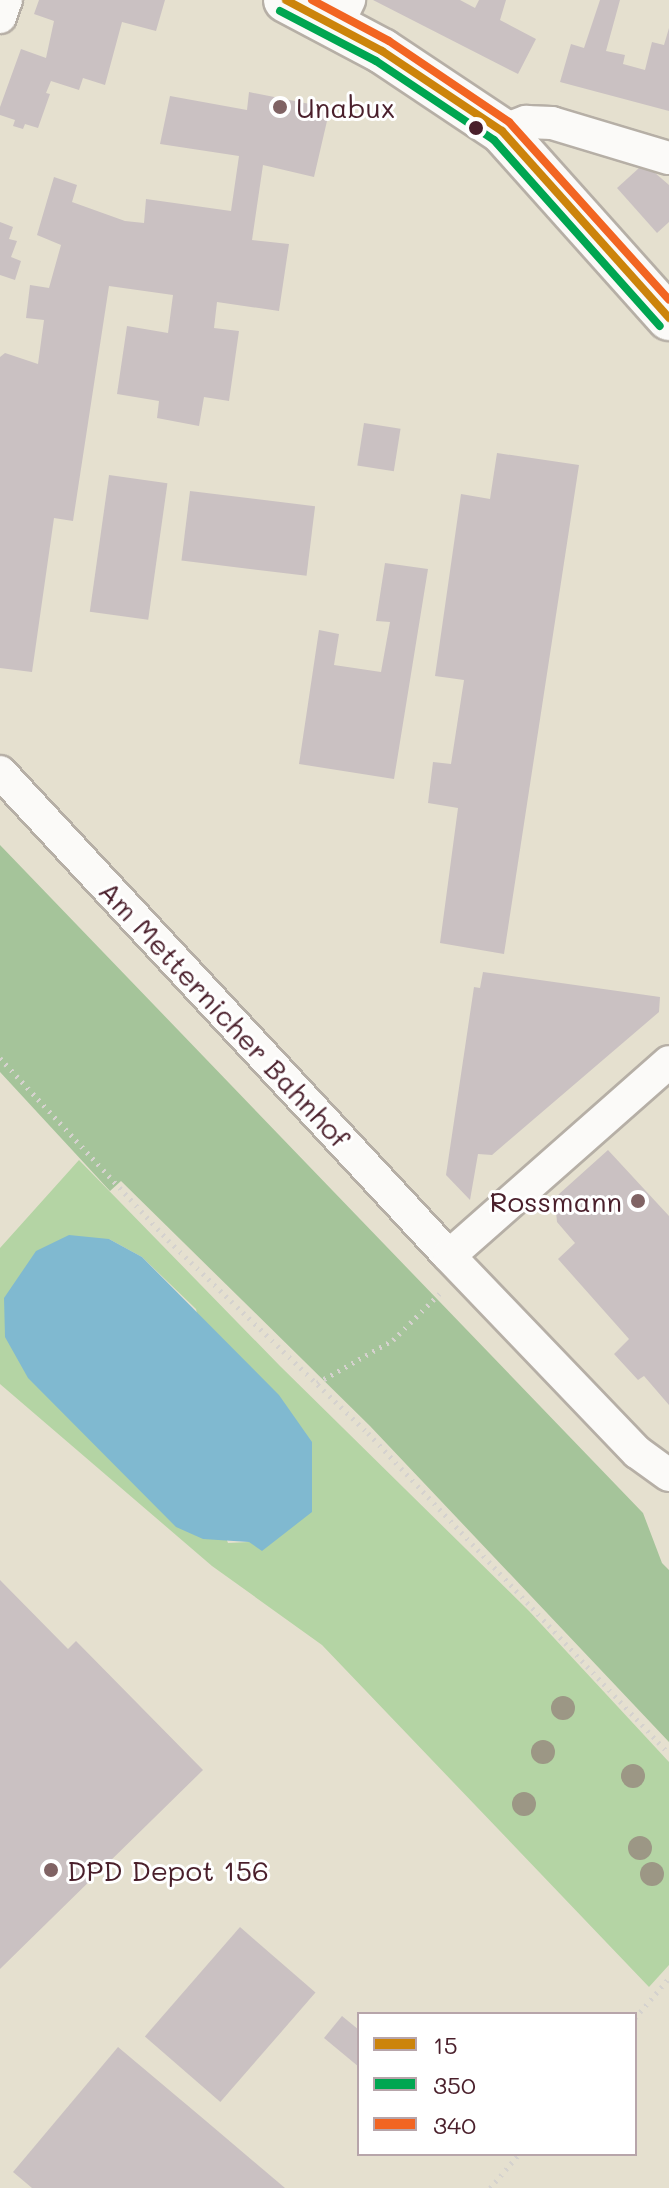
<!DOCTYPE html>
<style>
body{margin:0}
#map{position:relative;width:669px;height:2188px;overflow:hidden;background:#e5e0cf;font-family:Mali,sans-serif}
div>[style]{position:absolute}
.green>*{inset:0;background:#b4d4a4}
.forest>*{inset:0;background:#a5c49a}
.water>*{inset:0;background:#80b9d0}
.building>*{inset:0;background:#cac1c2;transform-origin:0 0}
.path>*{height:5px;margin-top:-2.5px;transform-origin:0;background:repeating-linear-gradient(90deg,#d5d2ce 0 2px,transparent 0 8px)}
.roads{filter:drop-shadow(2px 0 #b6afa6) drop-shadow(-2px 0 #b6afa6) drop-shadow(0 2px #b6afa6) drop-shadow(0 -2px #b6afa6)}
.street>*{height:32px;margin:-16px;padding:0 16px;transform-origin:16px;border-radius:16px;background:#fbfaf8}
.secondary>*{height:44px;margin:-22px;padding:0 22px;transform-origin:22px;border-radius:22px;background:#fbfaf8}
.bus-1>*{height:8px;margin:-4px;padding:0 4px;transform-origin:4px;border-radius:4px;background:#cc840b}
.bus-2>*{height:8px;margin:-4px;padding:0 4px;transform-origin:4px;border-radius:4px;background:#00a651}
.bus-3>*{height:8px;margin:-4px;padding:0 4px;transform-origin:4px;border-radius:4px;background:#f26522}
.trees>*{width:24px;height:24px;margin:-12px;border-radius:50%;background:#9c9785}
.dots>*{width:22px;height:22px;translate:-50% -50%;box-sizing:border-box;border:4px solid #fff;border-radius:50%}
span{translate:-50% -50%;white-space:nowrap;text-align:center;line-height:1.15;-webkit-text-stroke:6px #fff;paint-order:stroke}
.poi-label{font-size:28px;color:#4a1f2b}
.left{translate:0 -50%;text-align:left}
.right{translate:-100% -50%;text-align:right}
.street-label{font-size:28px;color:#4a1f2b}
.legend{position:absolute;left:357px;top:2012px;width:280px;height:144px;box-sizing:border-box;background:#fff;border:2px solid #b7a5aa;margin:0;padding:10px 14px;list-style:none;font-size:24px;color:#4a1f2b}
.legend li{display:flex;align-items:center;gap:16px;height:40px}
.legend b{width:40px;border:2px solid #b7a5aa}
</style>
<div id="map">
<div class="green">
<i style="clip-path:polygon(evenodd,79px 1160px,280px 1366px,529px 1611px,669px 1762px,669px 1965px,649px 1987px,322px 1645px,212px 1566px,0 1384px,0 1248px,79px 1160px,109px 1239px,142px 1257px,196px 1309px,249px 1542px,228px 1543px,109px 1239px)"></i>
</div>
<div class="forest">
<i style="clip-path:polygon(0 845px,643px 1513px,662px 1563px,669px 1570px,669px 1742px,370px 1426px,121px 1181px,110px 1191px,0 1072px)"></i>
</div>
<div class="water">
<i style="clip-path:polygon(69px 1235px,109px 1239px,142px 1257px,279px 1395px,312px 1442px,312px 1512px,262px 1551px,249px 1542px,203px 1539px,176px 1527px,28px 1378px,5px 1337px,4px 1298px,36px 1251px)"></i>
</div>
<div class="building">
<i style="clip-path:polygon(39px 0,165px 0,156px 31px,122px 22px,105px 85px,83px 78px,79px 90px,51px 81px,46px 93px,50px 94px,38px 128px,25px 124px,23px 129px,13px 126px,15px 120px,0 115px,0 107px,21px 49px,46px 58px,54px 21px,34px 14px)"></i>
<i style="clip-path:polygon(373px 0,460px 0,475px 8px,479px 0,506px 0,500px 20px,536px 39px,518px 74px)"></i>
<i style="clip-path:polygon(600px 0,620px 0,606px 51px,625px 55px,623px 64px,645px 70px,652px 42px,664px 45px,669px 28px,669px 111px,560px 82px,571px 44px,584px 48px)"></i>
<i style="clip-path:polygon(249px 92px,330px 108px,314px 177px,263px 165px,252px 240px,289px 244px,279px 311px,217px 302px,214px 328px,239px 331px,229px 401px,204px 397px,199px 426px,157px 418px,159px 401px,117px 394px,127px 326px,168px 333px,173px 295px,109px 286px,73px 521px,54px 518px,32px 672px,0 668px,0 357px,5px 353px,38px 364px,44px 320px,26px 318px,30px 285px,49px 288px,61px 245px,37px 235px,54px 177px,77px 185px,72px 202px,125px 221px,144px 223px,146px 199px,231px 211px,239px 156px,160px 144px,170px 96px,247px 110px)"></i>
<i style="clip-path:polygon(639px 168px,654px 172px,669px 185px,669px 222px,657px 233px,617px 188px)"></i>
<i style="clip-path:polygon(0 222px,13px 227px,9px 239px,17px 241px,11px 257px,21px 261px,15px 280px,0 275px)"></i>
<i style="left:364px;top:423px;width:37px;height:43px;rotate:9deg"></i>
<i style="clip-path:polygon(497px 453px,579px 465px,504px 954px,440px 943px,458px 808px,428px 803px,433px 762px,451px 764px,464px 680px,435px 676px,461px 494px,490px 499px)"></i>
<i style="left:109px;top:475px;width:59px;height:138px;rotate:8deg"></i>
<i style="left:190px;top:491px;width:126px;height:70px;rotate:7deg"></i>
<i style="clip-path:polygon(385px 563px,428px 569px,394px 779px,299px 764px,319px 630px,339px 634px,334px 665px,381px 672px,390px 622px,376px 621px)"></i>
<i style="clip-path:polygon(483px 972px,660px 997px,659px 1012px,492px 1155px,478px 1154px,470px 1200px,446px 1175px,474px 987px,480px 988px)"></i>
<i style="clip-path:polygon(608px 1150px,669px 1216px,669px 1405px,644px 1376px,638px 1380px,614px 1354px,629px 1339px,558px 1259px,575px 1243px,557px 1222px,555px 1202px,559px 1194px)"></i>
<i style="clip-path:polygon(0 1580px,68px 1649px,76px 1641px,203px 1770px,0 1969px)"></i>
<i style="left:240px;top:1927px;width:100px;height:145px;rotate:41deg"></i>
<i style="clip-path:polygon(342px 2016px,359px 2030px,359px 2067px,324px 2038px)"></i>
<i style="clip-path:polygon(118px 2047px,206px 2121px,285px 2188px,32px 2188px,13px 2172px)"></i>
</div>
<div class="path">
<i style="left:0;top:1058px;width:248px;rotate:47.3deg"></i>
<i style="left:168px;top:1240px;width:278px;rotate:44deg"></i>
<i style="left:368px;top:1433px;width:439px;rotate:46.8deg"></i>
<i style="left:317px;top:1383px;width:87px;rotate:-29.5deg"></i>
<i style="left:393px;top:1340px;width:68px;rotate:-45deg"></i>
<i style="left:635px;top:2018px;width:52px;rotate:-49.6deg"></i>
<i style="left:490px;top:2188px;width:45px;rotate:-49.5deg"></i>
</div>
<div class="roads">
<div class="street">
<i style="left:0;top:17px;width:18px;rotate:-71deg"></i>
<i style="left:336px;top:27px;width:30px;rotate:-64deg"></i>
<i style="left:502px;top:131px;width:26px;rotate:-21deg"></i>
<i style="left:526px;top:122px;width:26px;rotate:2deg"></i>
<i style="left:552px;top:123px;width:122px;rotate:16.7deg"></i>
<i style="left:0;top:772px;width:660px;rotate:47.15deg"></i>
<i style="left:449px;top:1256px;width:272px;rotate:46.2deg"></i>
<i style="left:637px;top:1452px;width:39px;rotate:36deg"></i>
<i style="left:449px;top:1256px;width:293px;rotate:-41.4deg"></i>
</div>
<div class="secondary">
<i style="left:286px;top:0;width:109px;rotate:28deg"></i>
<i style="left:382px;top:51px;width:144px;rotate:33.7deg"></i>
<i style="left:502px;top:131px;width:251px;rotate:48.2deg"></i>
</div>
</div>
<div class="bus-1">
<i style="left:286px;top:0;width:109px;rotate:28deg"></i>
<i style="left:382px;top:51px;width:144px;rotate:33.7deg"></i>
<i style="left:502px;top:131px;width:251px;rotate:48.2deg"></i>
</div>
<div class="bus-2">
<i style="left:280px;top:11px;width:108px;rotate:27.5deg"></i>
<i style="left:376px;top:61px;width:142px;rotate:33.8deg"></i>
<i style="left:494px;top:140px;width:249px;rotate:48.3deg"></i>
</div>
<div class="bus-3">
<i style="left:312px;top:0;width:87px;rotate:28deg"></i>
<i style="left:389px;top:41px;width:145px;rotate:34deg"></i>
<i style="left:509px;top:122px;width:239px;rotate:48deg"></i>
</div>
<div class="trees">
<i style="left:563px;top:1708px"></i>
<i style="left:543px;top:1752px"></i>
<i style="left:633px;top:1776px"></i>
<i style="left:524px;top:1804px"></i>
<i style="left:640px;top:1848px"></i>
<i style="left:652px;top:1874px"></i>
</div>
<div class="dots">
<i style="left:280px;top:107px;background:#806364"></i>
<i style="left:476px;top:128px;background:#4a1f2b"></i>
<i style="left:638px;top:1201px;background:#806364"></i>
<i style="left:51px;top:1870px;background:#806364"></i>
</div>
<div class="poi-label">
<span class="left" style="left:296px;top:107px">Unabux</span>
<span class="right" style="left:622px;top:1201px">Rossmann</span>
<span class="left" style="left:67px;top:1870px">DPD Depot 156</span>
</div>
<div class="street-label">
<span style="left:225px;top:1014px;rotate:47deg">Am Metternicher Bahnhof</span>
</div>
<ul class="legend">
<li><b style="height:10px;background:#cc840b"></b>15</li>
<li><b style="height:10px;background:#00a651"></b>350</li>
<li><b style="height:10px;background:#f26522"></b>340</li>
</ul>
</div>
